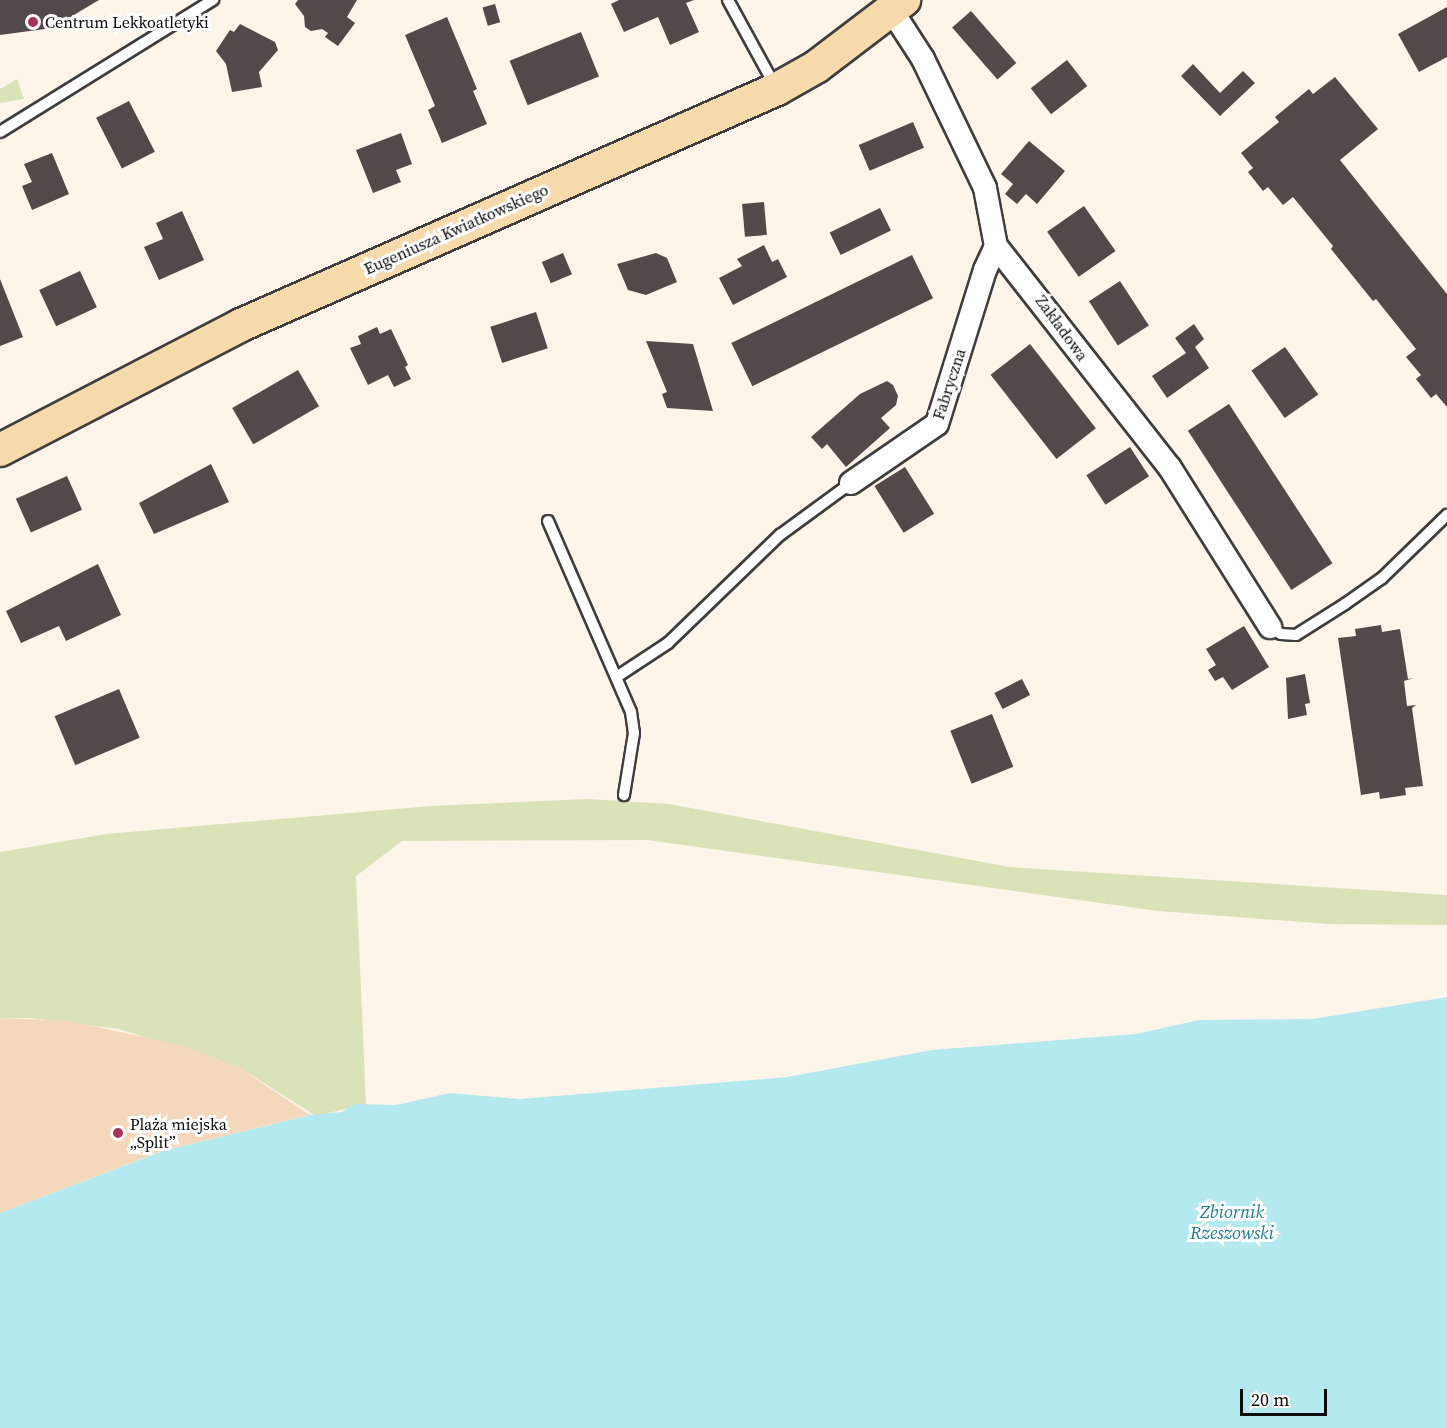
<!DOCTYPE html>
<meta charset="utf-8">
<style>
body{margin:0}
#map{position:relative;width:1447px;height:1428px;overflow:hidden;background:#fdf4ea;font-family:"Source Serif 4",serif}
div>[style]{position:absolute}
.green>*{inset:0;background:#dae3b8}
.sand>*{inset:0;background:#f4d8bb}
.water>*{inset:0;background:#b4e9ef}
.building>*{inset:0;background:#524948;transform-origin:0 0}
.roads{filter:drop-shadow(2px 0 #3e3e3e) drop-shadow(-2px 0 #3e3e3e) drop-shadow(0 2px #3e3e3e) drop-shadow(0 -2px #3e3e3e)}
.lane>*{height:10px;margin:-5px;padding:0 5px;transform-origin:5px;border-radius:5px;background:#fff}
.street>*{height:22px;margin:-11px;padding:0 11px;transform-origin:11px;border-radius:11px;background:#fff}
.secondary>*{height:32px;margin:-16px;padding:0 16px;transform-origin:16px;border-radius:16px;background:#f7daac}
.dots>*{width:16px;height:16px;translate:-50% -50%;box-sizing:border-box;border:3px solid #fff;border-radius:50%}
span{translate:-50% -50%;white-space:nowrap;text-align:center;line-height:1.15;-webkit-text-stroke:6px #fff;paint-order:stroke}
.poi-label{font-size:16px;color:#0b0b0b}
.left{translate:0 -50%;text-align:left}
.street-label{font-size:16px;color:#0b0b0b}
.water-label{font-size:18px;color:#227c8f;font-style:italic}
.scale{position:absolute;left:1240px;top:1389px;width:87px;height:27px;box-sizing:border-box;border:3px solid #0b0b0b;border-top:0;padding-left:8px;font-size:18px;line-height:21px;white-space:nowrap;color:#0b0b0b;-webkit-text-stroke:4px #fff;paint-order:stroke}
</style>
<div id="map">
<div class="green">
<i style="clip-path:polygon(17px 79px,24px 99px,0 103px,0 89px)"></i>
<i style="clip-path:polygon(589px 799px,669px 804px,1010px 867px,1447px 895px,1447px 925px,1328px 924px,1158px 911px,647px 840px,402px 841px,356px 876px,366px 1104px,316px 1116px,240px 1068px,119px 1029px,31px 1018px,0 1018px,0 852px,106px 834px,431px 806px)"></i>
</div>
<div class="sand">
<i style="clip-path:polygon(0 1018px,70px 1021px,180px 1045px,240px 1068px,310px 1115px,162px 1151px,0 1213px)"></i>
</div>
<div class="water">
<i style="clip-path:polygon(1447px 997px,1447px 1428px,0 1428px,0 1213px,163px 1151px,310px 1115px,342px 1112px,354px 1104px,396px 1105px,450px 1093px,520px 1099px,787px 1077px,932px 1050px,1136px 1034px,1199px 1020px,1313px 1019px)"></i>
</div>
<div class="building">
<i style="clip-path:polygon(0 0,99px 0,52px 28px,0 35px)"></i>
<i style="clip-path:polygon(298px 0,357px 0,347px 17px,355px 23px,338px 46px,325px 37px,328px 33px,322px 29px,311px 31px,305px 27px,304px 16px,295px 4px)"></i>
<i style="clip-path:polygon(619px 0,694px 0,686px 3px,699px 32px,670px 45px,658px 17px,624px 32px,611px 4px)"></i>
<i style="left:495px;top:4px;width:19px;height:13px;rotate:74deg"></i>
<i style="clip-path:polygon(1447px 7px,1447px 57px,1419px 72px,1398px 34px)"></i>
<i style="left:971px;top:11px;width:69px;height:25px;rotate:49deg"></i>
<i style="clip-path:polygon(447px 17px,477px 89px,473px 91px,487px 124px,442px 143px,428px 110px,435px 106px,405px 35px)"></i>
<i style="clip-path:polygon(240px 24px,275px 42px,278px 50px,259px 72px,262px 87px,232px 92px,226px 64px,216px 51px,230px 30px,234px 32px)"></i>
<i style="left:581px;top:32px;width:48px;height:77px;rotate:68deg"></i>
<i style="left:1067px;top:60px;width:33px;height:46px;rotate:52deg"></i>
<i style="clip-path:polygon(1193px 64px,1220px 93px,1243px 71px,1255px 83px,1220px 116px,1181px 76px)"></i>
<i style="clip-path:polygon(1335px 77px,1378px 129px,1340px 160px,1447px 294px,1447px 407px,1436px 394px,1431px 398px,1416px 379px,1421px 375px,1406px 357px,1416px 349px,1376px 299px,1373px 301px,1331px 249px,1333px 246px,1293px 197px,1283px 205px,1268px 187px,1263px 191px,1248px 172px,1253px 168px,1241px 153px,1279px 122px,1275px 117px,1309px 89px,1313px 94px)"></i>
<i style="left:129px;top:101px;width:57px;height:37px;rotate:63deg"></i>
<i style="left:913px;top:122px;width:28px;height:59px;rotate:67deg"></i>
<i style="clip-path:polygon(401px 133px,412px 164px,396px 170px,401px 182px,373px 193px,356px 150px)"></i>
<i style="clip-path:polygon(1029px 141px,1065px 171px,1037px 204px,1026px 194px,1017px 204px,1005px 194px,1013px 184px,1001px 174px)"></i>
<i style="clip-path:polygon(52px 153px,69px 194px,32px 210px,22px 186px,32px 182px,24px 164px)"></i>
<i style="left:764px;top:202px;width:33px;height:22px;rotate:85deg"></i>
<i style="left:1084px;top:206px;width:55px;height:45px;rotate:55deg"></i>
<i style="left:880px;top:208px;width:25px;height:56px;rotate:64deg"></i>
<i style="clip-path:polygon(182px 211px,204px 260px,159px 280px,144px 247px,163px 239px,156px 223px)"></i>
<i style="clip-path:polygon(764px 245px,772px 262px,778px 259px,787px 277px,733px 305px,719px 278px,742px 266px,737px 259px)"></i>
<i style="left:563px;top:253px;width:23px;height:23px;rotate:67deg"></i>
<i style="clip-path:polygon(656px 253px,667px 258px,677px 282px,646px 295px,628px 290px,617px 264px)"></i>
<i style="left:912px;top:255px;width:48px;height:201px;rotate:64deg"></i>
<i style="left:80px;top:271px;width:40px;height:45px;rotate:65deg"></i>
<i style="clip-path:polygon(0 279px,23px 337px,0 346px)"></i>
<i style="left:1120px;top:281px;width:53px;height:37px;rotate:57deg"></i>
<i style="left:536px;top:312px;width:38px;height:48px;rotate:72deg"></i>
<i style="clip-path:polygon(1194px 324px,1204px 339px,1195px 347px,1209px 368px,1167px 398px,1152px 376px,1186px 353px,1175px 338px)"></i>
<i style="clip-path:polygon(377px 327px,380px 334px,391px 329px,408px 365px,405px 367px,411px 379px,394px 387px,388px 375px,368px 385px,350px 348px,361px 344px,358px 336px)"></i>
<i style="clip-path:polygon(646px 341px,693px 344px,713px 411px,667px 408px,662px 394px,667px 392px)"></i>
<i style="left:1030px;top:344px;width:107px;height:50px;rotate:52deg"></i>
<i style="left:1285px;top:347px;width:58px;height:41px;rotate:55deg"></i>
<i style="left:298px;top:370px;width:42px;height:76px;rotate:60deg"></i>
<i style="clip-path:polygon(887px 381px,893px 385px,898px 396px,896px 405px,881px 418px,890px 428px,846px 467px,827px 444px,822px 449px,811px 437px,860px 394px)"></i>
<i style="left:1229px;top:404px;width:190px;height:49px;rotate:57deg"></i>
<i style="left:1130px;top:447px;width:35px;height:52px;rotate:57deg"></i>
<i style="clip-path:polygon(211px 464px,229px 502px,154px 534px,139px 503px)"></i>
<i style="left:905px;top:467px;width:55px;height:36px;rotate:58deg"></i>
<i style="left:67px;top:476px;width:37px;height:56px;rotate:66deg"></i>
<i style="clip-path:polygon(98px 564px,121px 615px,66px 641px,59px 626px,21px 643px,6px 611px)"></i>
<i style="clip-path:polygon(1381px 625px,1382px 632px,1400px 629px,1408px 679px,1414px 678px,1404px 681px,1407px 706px,1416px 705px,1412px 708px,1423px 786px,1405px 788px,1406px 795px,1380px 799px,1379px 792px,1361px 795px,1338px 638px,1356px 636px,1355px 629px)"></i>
<i style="clip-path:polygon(1244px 626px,1269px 667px,1232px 690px,1223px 677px,1215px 681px,1208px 670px,1216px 665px,1206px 649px)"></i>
<i style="clip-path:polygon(1305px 674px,1310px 703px,1305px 704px,1307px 715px,1288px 719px,1286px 678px)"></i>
<i style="left:1022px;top:679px;width:18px;height:31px;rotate:63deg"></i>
<i style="left:119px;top:689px;width:53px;height:70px;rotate:67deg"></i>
<i style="left:992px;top:714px;width:57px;height:45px;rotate:68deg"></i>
</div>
<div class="roads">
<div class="lane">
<i style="left:728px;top:0;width:98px;rotate:61.3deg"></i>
<i style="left:0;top:132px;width:251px;rotate:-31.8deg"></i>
<i style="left:548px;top:521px;width:208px;rotate:66.5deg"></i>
<i style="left:631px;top:712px;width:21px;rotate:82deg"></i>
<i style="left:634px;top:733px;width:63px;rotate:99.2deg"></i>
<i style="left:1270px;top:627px;width:13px;rotate:32deg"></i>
<i style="left:1281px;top:634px;width:15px;rotate:4deg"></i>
<i style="left:1296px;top:635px;width:58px;rotate:-32.3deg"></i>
<i style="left:1345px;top:604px;width:45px;rotate:-35.1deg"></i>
<i style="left:1382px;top:578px;width:91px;rotate:-44.1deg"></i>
<i style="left:618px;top:676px;width:60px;rotate:-33.4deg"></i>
<i style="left:668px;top:643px;width:156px;rotate:-44deg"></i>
<i style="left:780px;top:535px;width:88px;rotate:-36.2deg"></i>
</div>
<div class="street">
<i style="left:892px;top:11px;width:57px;rotate:57.1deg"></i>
<i style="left:923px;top:59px;width:143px;rotate:64.3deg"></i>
<i style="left:985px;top:188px;width:59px;rotate:79.3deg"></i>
<i style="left:996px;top:246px;width:282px;rotate:51.9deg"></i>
<i style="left:1170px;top:468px;width:188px;rotate:57.8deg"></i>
<i style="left:851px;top:483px;width:104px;rotate:-34.5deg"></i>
<i style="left:937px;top:424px;width:161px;rotate:-72.7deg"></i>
<i style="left:985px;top:270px;width:26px;rotate:-65deg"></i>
</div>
<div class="secondary">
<i style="left:0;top:450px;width:271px;rotate:-27.4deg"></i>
<i style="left:241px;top:325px;width:586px;rotate:-23.76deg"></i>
<i style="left:777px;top:89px;width:45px;rotate:-29.4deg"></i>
<i style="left:816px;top:67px;width:111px;rotate:-37.3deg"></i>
</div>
</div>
<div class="dots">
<i style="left:33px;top:22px;background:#ac3158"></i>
<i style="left:118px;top:1133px;background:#ac3158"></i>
</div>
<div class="poi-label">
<span class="left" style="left:45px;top:22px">Centrum Lekkoatletyki</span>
<span class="left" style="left:130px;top:1133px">Plaża miejska<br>„Split”</span>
</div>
<div class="street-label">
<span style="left:456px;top:229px;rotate:-24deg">Eugeniusza Kwiatkowskiego</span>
<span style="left:1062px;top:328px;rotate:54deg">Zakładowa</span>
<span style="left:949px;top:384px;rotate:-72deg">Fabryczna</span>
</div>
<div class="water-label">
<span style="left:1232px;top:1223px">Zbiornik<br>Rzeszowski</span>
</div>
<div class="scale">20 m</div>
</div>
